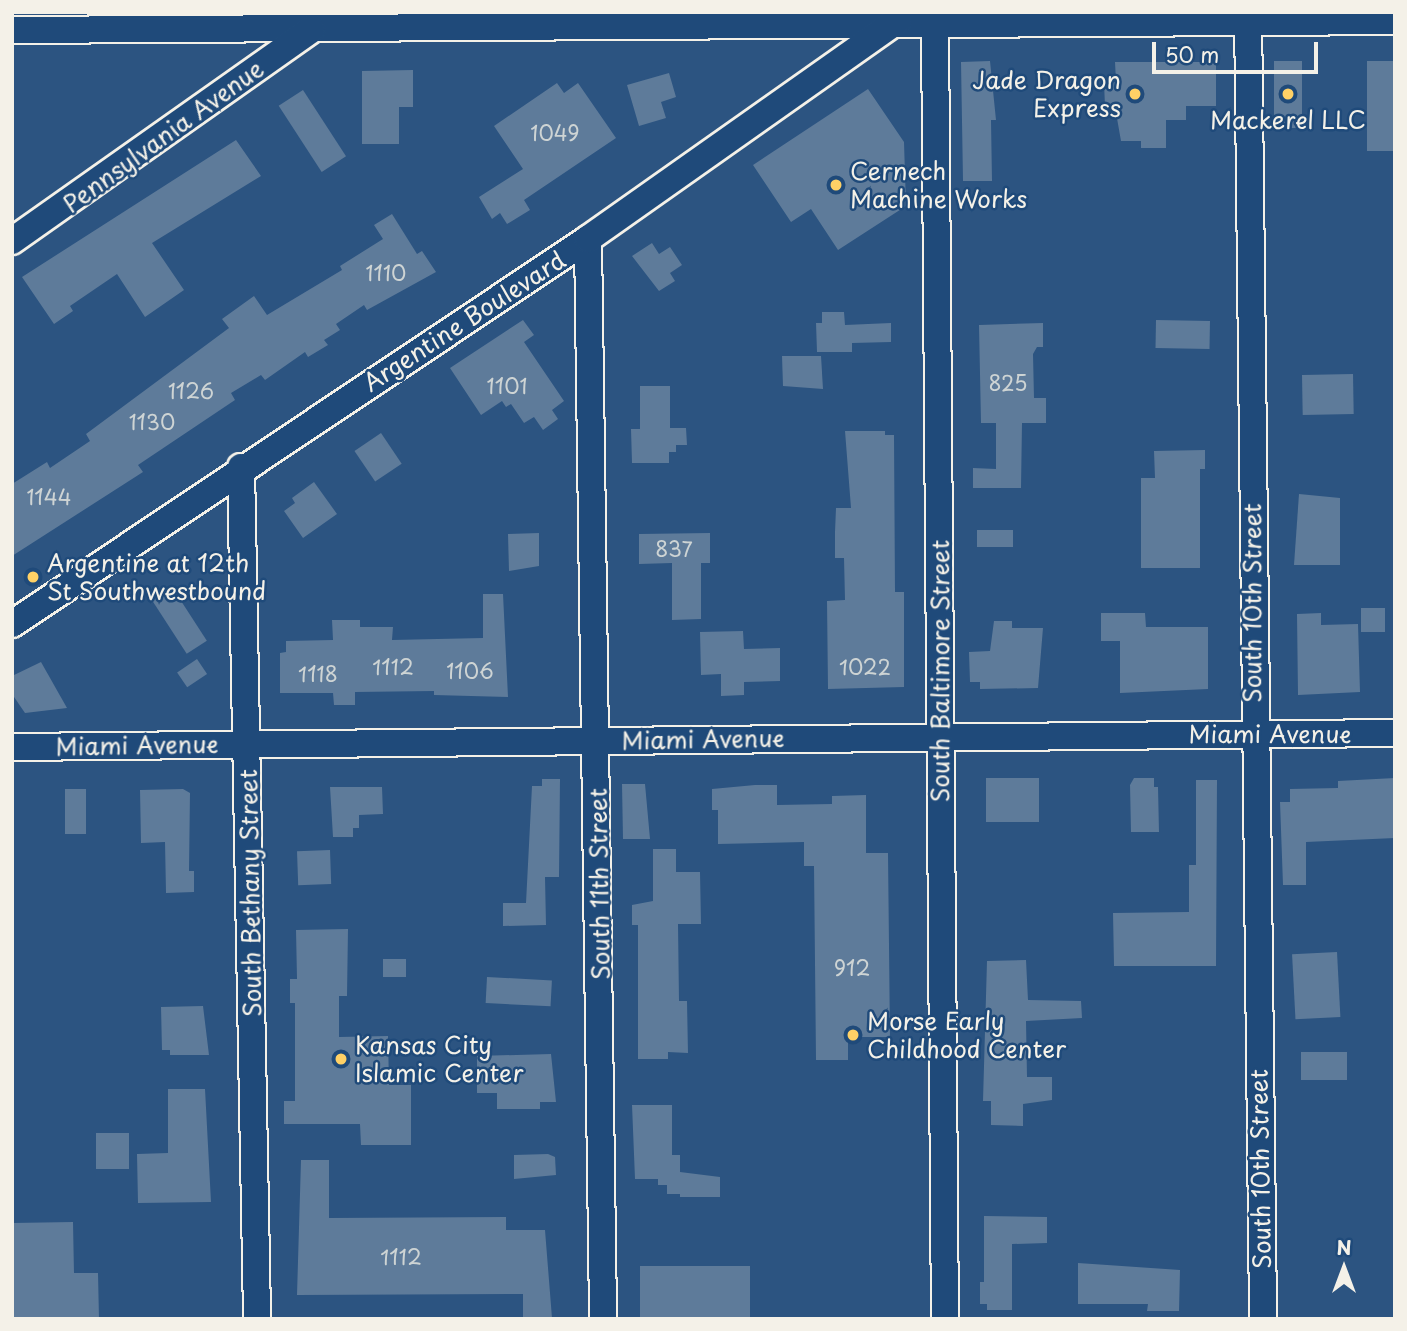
<!DOCTYPE html>
<style>
body{margin:0}
#map{position:relative;width:1407px;height:1331px;overflow:hidden;background:#2c5481;font-family:"Playpen Sans",sans-serif}
div>[style]{position:absolute}
.building>*{inset:0;background:#5e7b9a;transform-origin:0 0}
.roads{filter:drop-shadow(2px 0 #f4f1e8) drop-shadow(-2px 0 #f4f1e8) drop-shadow(0 2px #f4f1e8) drop-shadow(0 -2px #f4f1e8)}
.minor>*{height:26px;margin:-13px;padding:0 13px;transform-origin:13px;border-radius:13px;background:#1f4a7a}
.dots>*{width:19px;height:19px;translate:-50% -50%;box-sizing:border-box;border:4px solid #1f4a7a;border-radius:50%}
span{translate:-50% -50%;white-space:nowrap;text-align:center;line-height:1.15;-webkit-text-stroke:5px #1f4a7a;paint-order:stroke}
.number-label{font-size:21px;color:#ced4d4}
.number-label span{-webkit-text-stroke-width:0}
.poi-label{font-size:24px;color:#f4f1e8}
.right{translate:-100% -50%;text-align:right}
.left{translate:0 -50%;text-align:left}
.street-label{font-size:24px;color:#f4f1e8}
.frame{position:absolute;inset:0;border:14px solid #f4f1e8;pointer-events:none}
.north{position:absolute;left:1309px;top:1233px;width:70px;height:70px;-webkit-text-stroke:5px #1f4a7a;paint-order:stroke;rotate:0deg;font-size:19px;font-weight:700;line-height:28px;text-align:center;color:#f4f1e8}
.north::after{content:'';display:block;margin:auto;width:24px;height:32px;background:#f4f1e8;clip-path:polygon(50% 0,100% 100%,50% 72%,0 100%)}
.scale{position:absolute;left:1152px;top:42px;width:166px;height:32px;box-sizing:border-box;border:4px solid #f4f1e8;border-top:0;padding-left:9px;font-size:21px;line-height:24px;white-space:nowrap;color:#f4f1e8;-webkit-text-stroke:5px #1f4a7a;paint-order:stroke}
</style>
<div id="map">
<div class="building">
<i style="clip-path:polygon(990px 61px,996px 120px,991px 120px,992px 181px,963px 181px,961px 62px)"></i>
<i style="left:1274px;top:61px;width:28px;height:67px"></i>
<i style="left:1367px;top:61px;width:28px;height:90px"></i>
<i style="clip-path:polygon(1115px 62px,1216px 62px,1216px 106px,1186px 106px,1186px 120px,1166px 120px,1166px 148px,1141px 148px,1141px 141px,1121px 141px,1115px 107px,1105px 107px,1104px 82px,1116px 82px)"></i>
<i style="clip-path:polygon(413px 70px,413px 107px,399px 107px,399px 144px,362px 144px,362px 71px)"></i>
<i style="clip-path:polygon(669px 73px,676px 97px,661px 102px,666px 118px,639px 126px,627px 85px)"></i>
<i style="clip-path:polygon(557px 83px,564px 93px,578px 83px,616px 138px,524px 200px,530px 210px,507px 224px,500px 213px,492px 219px,479px 197px,523px 169px,494px 126px)"></i>
<i style="clip-path:polygon(868px 89px,904px 142px,906px 206px,838px 250px,811px 209px,791px 222px,753px 165px)"></i>
<i style="left:303px;top:90px;width:79px;height:29px;rotate:57deg"></i>
<i style="clip-path:polygon(236px 140px,261px 176px,152px 243px,184px 290px,145px 317px,117px 274px,70px 306px,73px 311px,54px 324px,22px 277px)"></i>
<i style="clip-path:polygon(392px 214px,417px 254px,422px 251px,436px 272px,367px 310px,364px 305px,336px 324px,340px 330px,324px 340px,328px 345px,308px 357px,305px 352px,265px 380px,261px 375px,231px 393px,235px 400px,138px 465px,143px 472px,12px 556px,12px 484px,47px 462px,50px 468px,90px 441px,86px 434px,229px 328px,222px 319px,254px 296px,267px 315px,342px 270px,340px 266px,383px 239px,374px 225px)"></i>
<i style="clip-path:polygon(652px 243px,659px 254px,670px 247px,682px 265px,670px 273px,675px 281px,659px 291px,632px 256px)"></i>
<i style="clip-path:polygon(822px 312px,844px 312px,845px 325px,891px 323px,891px 342px,852px 343px,852px 352px,817px 352px,816px 323px,822px 323px)"></i>
<i style="clip-path:polygon(523px 320px,534px 335px,524px 342px,564px 401px,552px 410px,558px 419px,543px 430px,534px 417px,524px 423px,511px 404px,506px 407px,502px 401px,481px 415px,450px 368px)"></i>
<i style="left:1156px;top:320px;width:54px;height:28px;rotate:1deg"></i>
<i style="clip-path:polygon(1043px 323px,1043px 347px,1037px 347px,1033px 354px,1034px 398px,1046px 398px,1046px 423px,1022px 423px,1021px 488px,973px 488px,973px 468px,996px 469px,996px 423px,981px 423px,979px 325px)"></i>
<i style="clip-path:polygon(782px 356px,821px 356px,823px 389px,783px 386px)"></i>
<i style="left:1353px;top:374px;width:40px;height:51px;rotate:89deg"></i>
<i style="clip-path:polygon(640px 386px,670px 386px,670px 428px,686px 428px,687px 445px,676px 445px,676px 452px,669px 452px,669px 463px,632px 463px,631px 429px,640px 429px)"></i>
<i style="clip-path:polygon(845px 431px,885px 431px,885px 435px,894px 435px,895px 592px,904px 592px,904px 687px,828px 689px,827px 601px,845px 600px,844px 558px,835px 558px,835px 532px,836px 508px,851px 508px)"></i>
<i style="left:381px;top:433px;width:37px;height:32px;rotate:56deg"></i>
<i style="clip-path:polygon(1205px 450px,1205px 469px,1200px 469px,1200px 568px,1141px 568px,1141px 478px,1155px 478px,1154px 451px)"></i>
<i style="clip-path:polygon(314px 482px,337px 514px,303px 538px,284px 511px,295px 503px,292px 498px)"></i>
<i style="clip-path:polygon(1299px 494px,1340px 498px,1340px 565px,1294px 565px)"></i>
<i style="left:977px;top:530px;width:36px;height:17px"></i>
<i style="clip-path:polygon(539px 533px,539px 566px,509px 571px,508px 534px)"></i>
<i style="clip-path:polygon(710px 533px,710px 563px,701px 563px,701px 619px,672px 620px,672px 563px,639px 564px,639px 534px)"></i>
<i style="left:172px;top:587px;width:64px;height:24px;rotate:57deg"></i>
<i style="clip-path:polygon(483px 594px,503px 594px,508px 697px,434px 695px,434px 691px,355px 692px,355px 705px,334px 705px,333px 693px,280px 693px,280px 653px,286px 652px,286px 641px,333px 640px,332px 620px,360px 620px,360px 627px,393px 627px,392px 640px,483px 638px)"></i>
<i style="left:1361px;top:608px;width:24px;height:24px"></i>
<i style="clip-path:polygon(1101px 613px,1145px 613px,1146px 627px,1208px 627px,1208px 689px,1120px 693px,1120px 641px,1101px 641px)"></i>
<i style="clip-path:polygon(1321px 613px,1321px 625px,1358px 624px,1360px 692px,1298px 695px,1297px 614px)"></i>
<i style="clip-path:polygon(994px 621px,1012px 621px,1012px 628px,1043px 628px,1038px 688px,980px 689px,980px 682px,970px 682px,969px 652px,990px 651px)"></i>
<i style="clip-path:polygon(743px 631px,744px 649px,780px 648px,780px 681px,744px 682px,744px 695px,721px 696px,721px 674px,701px 675px,700px 632px)"></i>
<i style="left:197px;top:659px;width:18px;height:24px;rotate:56deg"></i>
<i style="clip-path:polygon(41px 662px,67px 708px,25px 713px,12px 694px,12px 676px)"></i>
<i style="left:986px;top:778px;width:53px;height:44px"></i>
<i style="clip-path:polygon(1134px 778px,1154px 778px,1154px 787px,1158px 787px,1159px 832px,1131px 832px,1130px 785px)"></i>
<i style="clip-path:polygon(1395px 778px,1395px 838px,1306px 842px,1306px 885px,1283px 885px,1280px 802px,1290px 802px,1290px 789px,1338px 788px,1338px 781px)"></i>
<i style="clip-path:polygon(542px 779px,560px 779px,559px 877px,545px 877px,546px 925px,503px 926px,503px 903px,526px 903px,532px 786px,542px 786px)"></i>
<i style="clip-path:polygon(1196px 780px,1217px 780px,1216px 966px,1114px 966px,1113px 913px,1189px 912px,1189px 865px,1196px 865px)"></i>
<i style="clip-path:polygon(622px 784px,645px 784px,650px 839px,623px 839px)"></i>
<i style="clip-path:polygon(755px 785px,777px 785px,777px 805px,832px 804px,832px 796px,866px 795px,866px 853px,888px 853px,890px 1037px,848px 1037px,848px 1060px,816px 1060px,814px 866px,804px 866px,804px 842px,718px 844px,718px 810px,712px 810px,712px 789px)"></i>
<i style="clip-path:polygon(330px 787px,382px 787px,383px 814px,359px 815px,359px 828px,353px 828px,353px 837px,333px 837px)"></i>
<i style="left:65px;top:789px;width:21px;height:45px"></i>
<i style="clip-path:polygon(183px 789px,190px 793px,189px 871px,194px 871px,194px 892px,166px 893px,165px 842px,141px 843px,140px 790px)"></i>
<i style="clip-path:polygon(653px 849px,676px 849px,676px 872px,700px 872px,701px 924px,678px 924px,679px 1001px,687px 1001px,688px 1053px,668px 1052px,668px 1059px,638px 1059px,638px 925px,632px 925px,632px 905px,653px 901px)"></i>
<i style="left:330px;top:850px;width:34px;height:33px;rotate:88deg"></i>
<i style="clip-path:polygon(348px 929px,347px 996px,339px 996px,339px 1037px,388px 1036px,389px 1085px,411px 1085px,411px 1145px,361px 1145px,360px 1124px,284px 1124px,284px 1101px,295px 1101px,295px 1003px,290px 1003px,290px 979px,297px 979px,296px 930px)"></i>
<i style="left:1337px;top:952px;width:65px;height:45px;rotate:87deg"></i>
<i style="left:383px;top:959px;width:23px;height:18px"></i>
<i style="clip-path:polygon(1026px 960px,1028px 1000px,1081px 1001px,1082px 1018px,1026px 1021px,1027px 1077px,1052px 1077px,1052px 1100px,1023px 1104px,1023px 1126px,991px 1125px,991px 1101px,983px 1101px,987px 961px)"></i>
<i style="left:487px;top:977px;width:65px;height:26px;rotate:3deg"></i>
<i style="clip-path:polygon(203px 1006px,209px 1055px,170px 1055px,170px 1050px,162px 1050px,161px 1007px)"></i>
<i style="left:1347px;top:1052px;width:28px;height:46px;rotate:90deg"></i>
<i style="clip-path:polygon(551px 1054px,556px 1102px,540px 1102px,540px 1109px,497px 1109px,497px 1093px,477px 1093px,477px 1056px)"></i>
<i style="clip-path:polygon(168px 1089px,205px 1089px,211px 1202px,138px 1203px,137px 1154px,168px 1153px)"></i>
<i style="clip-path:polygon(632px 1105px,672px 1105px,672px 1155px,680px 1155px,680px 1172px,720px 1177px,720px 1197px,680px 1197px,680px 1194px,667px 1194px,667px 1185px,658px 1185px,658px 1179px,635px 1179px)"></i>
<i style="left:96px;top:1133px;width:33px;height:36px"></i>
<i style="clip-path:polygon(548px 1154px,555px 1157px,556px 1175px,514px 1179px,514px 1155px)"></i>
<i style="clip-path:polygon(301px 1160px,329px 1160px,329px 1218px,506px 1217px,506px 1230px,545px 1230px,552px 1318px,523px 1318px,523px 1294px,297px 1295px)"></i>
<i style="clip-path:polygon(984px 1216px,1047px 1217px,1047px 1243px,1012px 1244px,1012px 1310px,987px 1310px,987px 1304px,980px 1304px,980px 1282px,984px 1282px)"></i>
<i style="clip-path:polygon(73px 1222px,74px 1273px,98px 1273px,99px 1319px,12px 1319px,12px 1223px)"></i>
<i style="clip-path:polygon(1078px 1263px,1180px 1270px,1179px 1311px,1147px 1311px,1148px 1304px,1078px 1304px)"></i>
<i style="left:750px;top:1266px;width:53px;height:110px;rotate:90deg"></i>
</div>
<div class="roads">
<div class="minor">
<i style="left:1248px;top:12px;width:1307px;rotate:89.34deg"></i>
<i style="left:935px;top:24px;width:1295px;rotate:89.56deg"></i>
<i style="left:12px;top:30px;width:1383px;rotate:-0.37deg"></i>
<i style="left:588px;top:239px;width:1080px;rotate:89.2deg"></i>
<i style="left:12px;top:241px;width:367px;rotate:-35.2deg"></i>
<i style="left:241px;top:467px;width:852px;rotate:88.92deg"></i>
<i style="left:12px;top:624px;width:693px;rotate:-33.76deg"></i>
<i style="left:588px;top:239px;width:380px;rotate:-35.2deg"></i>
<i style="left:12px;top:747px;width:1383px;rotate:-0.58deg"></i>
</div>
</div>
<div class="dots">
<i style="left:1135px;top:94px;background:#ffd166"></i>
<i style="left:1288px;top:94px;background:#ffd166"></i>
<i style="left:836px;top:185px;background:#ffd166"></i>
<i style="left:33px;top:577px;background:#ffd166"></i>
<i style="left:853px;top:1035px;background:#ffd166"></i>
<i style="left:341px;top:1059px;background:#ffd166"></i>
</div>
<div class="number-label">
<span style="left:555px;top:132px">1049</span>
<span style="left:386px;top:272px">1110</span>
<span style="left:1008px;top:382px">825</span>
<span style="left:507px;top:385px">1101</span>
<span style="left:191px;top:390px">1126</span>
<span style="left:152px;top:421px">1130</span>
<span style="left:49px;top:496px">1144</span>
<span style="left:674px;top:548px">837</span>
<span style="left:393px;top:666px">1112</span>
<span style="left:865px;top:666px">1022</span>
<span style="left:470px;top:670px">1106</span>
<span style="left:318px;top:673px">1118</span>
<span style="left:852px;top:967px">912</span>
<span style="left:401px;top:1256px">1112</span>
</div>
<div class="poi-label">
<span class="right" style="left:1121px;top:94px">Jade Dragon<br>Express</span>
<span style="left:1288px;top:120px">Mackerel LLC</span>
<span class="left" style="left:850px;top:185px">Cernech<br>Machine Works</span>
<span class="left" style="left:47px;top:577px">Argentine at 12th<br>St Southwestbound</span>
<span class="left" style="left:867px;top:1035px">Morse Early<br>Childhood Center</span>
<span class="left" style="left:355px;top:1059px">Kansas City<br>Islamic Center</span>
</div>
<div class="street-label">
<span style="left:163px;top:136px;rotate:-36deg">Pennsylvania Avenue</span>
<span style="left:464px;top:321px;rotate:-33deg">Argentine Boulevard</span>
<span style="left:1252px;top:603px;rotate:-90deg">South 10th Street</span>
<span style="left:940px;top:671px;rotate:-90deg">South Baltimore Street</span>
<span style="left:1270px;top:734px">Miami Avenue</span>
<span style="left:703px;top:739px;rotate:-1deg">Miami Avenue</span>
<span style="left:137px;top:745px;rotate:-1deg">Miami Avenue</span>
<span style="left:599px;top:884px;rotate:-91deg">South 11th Street</span>
<span style="left:250px;top:893px;rotate:-91deg">South Bethany Street</span>
<span style="left:1260px;top:1169px;rotate:-91deg">South 10th Street</span>
</div>
<div class="frame"></div>
<div class="north">N</div>
<div class="scale">50 m</div>
</div>
